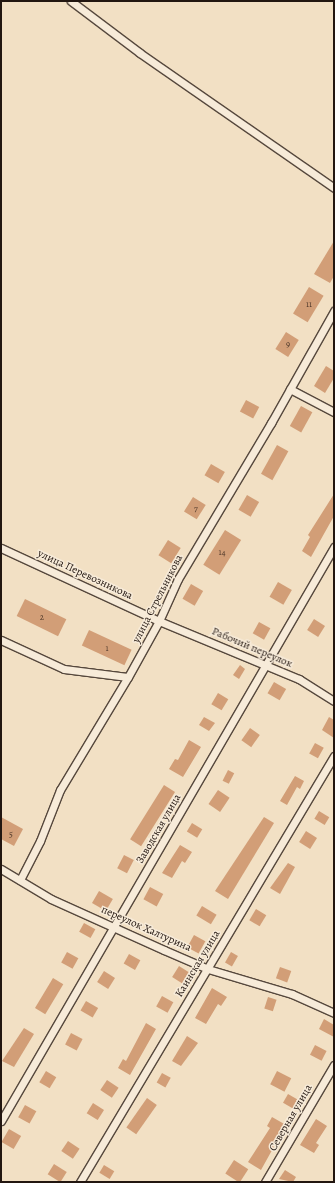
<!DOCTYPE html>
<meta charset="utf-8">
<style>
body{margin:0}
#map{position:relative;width:335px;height:1183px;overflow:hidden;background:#f2e0c4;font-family:Alegreya,serif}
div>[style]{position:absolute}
.building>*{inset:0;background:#d29e77;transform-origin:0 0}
.roads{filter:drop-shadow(1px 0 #56483d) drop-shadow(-1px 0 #56483d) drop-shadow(0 1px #56483d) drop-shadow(0 -1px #56483d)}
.street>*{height:7px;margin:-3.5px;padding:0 3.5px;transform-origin:3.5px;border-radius:3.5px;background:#f7ebd9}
span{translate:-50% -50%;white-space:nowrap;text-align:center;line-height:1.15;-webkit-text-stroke:3px #f7ebd9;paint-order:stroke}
.number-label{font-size:9px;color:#4e382a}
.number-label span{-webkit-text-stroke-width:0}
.street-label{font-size:11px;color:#221610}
.frame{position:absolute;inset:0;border:2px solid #221610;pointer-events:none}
</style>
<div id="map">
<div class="building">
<i style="clip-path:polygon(334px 241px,334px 276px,330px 283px,314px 274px)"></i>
<i style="left:309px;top:287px;width:17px;height:31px;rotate:31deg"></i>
<i style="left:286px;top:332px;width:15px;height:20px;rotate:32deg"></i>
<i style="clip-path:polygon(326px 366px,334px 371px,334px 378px,325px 393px,314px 386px)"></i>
<i style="left:246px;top:400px;width:15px;height:13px;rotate:28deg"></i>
<i style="left:301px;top:406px;width:13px;height:23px;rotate:29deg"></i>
<i style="left:277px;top:445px;width:13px;height:33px;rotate:29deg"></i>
<i style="left:211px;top:464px;width:16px;height:13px;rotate:30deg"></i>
<i style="clip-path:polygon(334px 494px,334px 516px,311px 557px,302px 551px,310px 537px,308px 535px)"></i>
<i style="left:247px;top:495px;width:14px;height:17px;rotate:30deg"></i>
<i style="left:193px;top:497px;width:15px;height:17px;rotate:32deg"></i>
<i style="left:225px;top:530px;width:19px;height:41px;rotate:32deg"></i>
<i style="left:168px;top:540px;width:15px;height:18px;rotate:32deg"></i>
<i style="left:278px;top:582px;width:16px;height:17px;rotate:30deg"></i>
<i style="left:191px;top:584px;width:14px;height:17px;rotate:30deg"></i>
<i style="left:25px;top:599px;width:46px;height:19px;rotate:26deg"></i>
<i style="left:314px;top:619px;width:13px;height:13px;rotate:32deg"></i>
<i style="left:259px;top:622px;width:13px;height:13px;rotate:29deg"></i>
<i style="left:89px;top:630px;width:47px;height:17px;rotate:25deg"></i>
<i style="clip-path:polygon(240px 665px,245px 669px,239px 679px,233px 675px)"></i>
<i style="left:274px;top:682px;width:14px;height:13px;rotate:30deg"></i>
<i style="left:218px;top:693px;width:12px;height:13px;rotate:31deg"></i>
<i style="clip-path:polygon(204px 717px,215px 723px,209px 731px,199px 725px)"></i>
<i style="clip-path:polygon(329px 717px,334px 720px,334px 738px,322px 730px)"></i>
<i style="left:250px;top:728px;width:12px;height:15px;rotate:35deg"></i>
<i style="clip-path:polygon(189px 740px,201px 747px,183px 777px,169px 769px,175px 759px,178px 760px)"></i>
<i style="left:315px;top:743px;width:10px;height:12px;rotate:29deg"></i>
<i style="left:228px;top:770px;width:7px;height:12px;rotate:27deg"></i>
<i style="clip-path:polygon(295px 776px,304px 781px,300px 789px,297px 787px,287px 805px,280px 801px)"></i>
<i style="left:164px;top:785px;width:13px;height:64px;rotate:32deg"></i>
<i style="left:218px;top:790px;width:14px;height:17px;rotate:34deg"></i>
<i style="left:319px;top:811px;width:12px;height:9px;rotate:31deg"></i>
<i style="clip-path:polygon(1px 817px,23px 829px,14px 846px,1px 839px)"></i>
<i style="clip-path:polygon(264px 817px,274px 823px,228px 899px,215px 891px)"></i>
<i style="left:192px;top:823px;width:12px;height:10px;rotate:31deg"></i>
<i style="left:306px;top:831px;width:13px;height:13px;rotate:32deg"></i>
<i style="clip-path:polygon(180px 845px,192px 852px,185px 863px,182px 861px,172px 878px,162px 873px)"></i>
<i style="left:124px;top:855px;width:11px;height:15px;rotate:27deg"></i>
<i style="clip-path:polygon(288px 863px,295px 867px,280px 894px,270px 888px)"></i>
<i style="left:150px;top:887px;width:15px;height:14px;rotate:28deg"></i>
<i style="left:99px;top:891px;width:16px;height:14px;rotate:30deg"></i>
<i style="left:202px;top:906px;width:17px;height:11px;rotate:31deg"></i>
<i style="left:256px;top:909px;width:12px;height:13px;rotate:31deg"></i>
<i style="left:84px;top:923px;width:13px;height:10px;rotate:29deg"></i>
<i style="left:194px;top:935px;width:13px;height:14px;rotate:29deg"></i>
<i style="left:67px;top:952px;width:13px;height:12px;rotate:29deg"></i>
<i style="left:231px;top:952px;width:8px;height:12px;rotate:30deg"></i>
<i style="left:129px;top:954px;width:13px;height:11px;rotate:29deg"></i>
<i style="left:179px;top:966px;width:13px;height:13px;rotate:32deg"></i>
<i style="left:280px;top:967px;width:12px;height:12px;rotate:20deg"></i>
<i style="left:104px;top:971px;width:13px;height:13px;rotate:32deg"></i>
<i style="left:53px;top:978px;width:12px;height:35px;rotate:31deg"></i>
<i style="clip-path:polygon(212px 988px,227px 997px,221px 1006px,218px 1004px,206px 1024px,195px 1018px)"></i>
<i style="left:162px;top:996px;width:13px;height:12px;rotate:29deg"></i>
<i style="left:268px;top:997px;width:9px;height:12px;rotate:18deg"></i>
<i style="left:86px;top:1001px;width:14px;height:11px;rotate:30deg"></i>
<i style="clip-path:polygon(324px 1019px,334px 1025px,334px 1037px,319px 1029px)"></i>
<i style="clip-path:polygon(146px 1023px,156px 1029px,130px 1075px,118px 1068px,123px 1059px,126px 1061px)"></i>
<i style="clip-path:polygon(24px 1028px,34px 1034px,14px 1067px,2px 1061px)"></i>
<i style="left:71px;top:1033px;width:13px;height:13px;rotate:27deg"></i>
<i style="clip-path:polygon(187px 1036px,198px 1043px,181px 1066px,172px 1061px)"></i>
<i style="left:315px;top:1045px;width:13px;height:11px;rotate:27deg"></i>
<i style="left:46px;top:1071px;width:12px;height:13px;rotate:31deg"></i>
<i style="left:277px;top:1071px;width:16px;height:15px;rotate:27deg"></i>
<i style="left:162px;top:1073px;width:10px;height:11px;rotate:29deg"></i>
<i style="left:107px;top:1080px;width:14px;height:12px;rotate:34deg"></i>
<i style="left:288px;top:1094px;width:14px;height:10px;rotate:30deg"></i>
<i style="left:147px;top:1098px;width:12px;height:36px;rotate:35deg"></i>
<i style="left:93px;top:1103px;width:13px;height:12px;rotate:32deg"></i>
<i style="left:25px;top:1105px;width:13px;height:14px;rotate:29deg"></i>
<i style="clip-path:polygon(272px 1117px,286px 1125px,261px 1170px,248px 1162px,270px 1128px,267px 1126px)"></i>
<i style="clip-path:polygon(316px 1119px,327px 1126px,316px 1143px,319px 1145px,314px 1153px,300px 1145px)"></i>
<i style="left:9px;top:1129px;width:14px;height:15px;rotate:30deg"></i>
<i style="left:68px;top:1141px;width:14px;height:12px;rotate:34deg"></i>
<i style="left:234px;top:1160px;width:17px;height:16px;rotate:33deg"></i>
<i style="left:54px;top:1164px;width:15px;height:12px;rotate:32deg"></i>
<i style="left:104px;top:1165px;width:12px;height:9px;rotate:31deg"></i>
<i style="clip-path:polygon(285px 1170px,296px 1177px,293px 1182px,279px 1179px)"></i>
</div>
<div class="roads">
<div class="street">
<i style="left:71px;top:1px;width:86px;rotate:37deg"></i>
<i style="left:140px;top:53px;width:236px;rotate:34.8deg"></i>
<i style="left:290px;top:389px;width:50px;rotate:27.6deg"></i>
<i style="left:1px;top:548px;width:174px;rotate:24.8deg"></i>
<i style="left:159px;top:621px;width:152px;rotate:22.5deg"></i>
<i style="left:299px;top:679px;width:41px;rotate:32.2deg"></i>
<i style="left:1px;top:640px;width:69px;rotate:24.7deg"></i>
<i style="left:64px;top:669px;width:64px;rotate:7.1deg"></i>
<i style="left:1px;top:869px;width:58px;rotate:31deg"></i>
<i style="left:51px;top:899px;width:124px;rotate:24.3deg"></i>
<i style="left:164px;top:950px;width:48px;rotate:23.4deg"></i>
<i style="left:208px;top:969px;width:88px;rotate:16.6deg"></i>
<i style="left:292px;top:994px;width:46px;rotate:24.3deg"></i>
<i style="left:20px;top:880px;width:44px;rotate:-62.9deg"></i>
<i style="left:40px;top:841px;width:55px;rotate:-68.6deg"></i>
<i style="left:60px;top:790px;width:132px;rotate:-59deg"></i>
<i style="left:128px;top:677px;width:64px;rotate:-61deg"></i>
<i style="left:159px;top:621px;width:46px;rotate:-65.7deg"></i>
<i style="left:178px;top:579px;width:182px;rotate:-59.2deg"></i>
<i style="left:271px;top:423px;width:129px;rotate:-60.6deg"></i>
<i style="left:1px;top:1121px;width:664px;rotate:-59.88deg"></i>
<i style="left:80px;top:1182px;width:496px;rotate:-59.2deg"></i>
<i style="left:265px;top:1182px;width:136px;rotate:-59.5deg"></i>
</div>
</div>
<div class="number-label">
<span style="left:309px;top:304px">11</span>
<span style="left:288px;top:344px">9</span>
<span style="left:196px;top:508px">7</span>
<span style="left:222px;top:552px">14</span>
<span style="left:42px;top:617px">2</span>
<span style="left:107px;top:648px">1</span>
<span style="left:11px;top:834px">5</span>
</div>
<div class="street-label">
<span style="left:85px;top:575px;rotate:25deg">улица Перевозникова</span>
<span style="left:158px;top:599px;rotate:-63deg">улица Стрельникова</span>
<span style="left:252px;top:648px;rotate:23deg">Рабочий переулок</span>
<span style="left:159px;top:829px;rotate:-60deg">Заводская улица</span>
<span style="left:146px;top:929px;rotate:24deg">переулок Халтурина</span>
<span style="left:198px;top:964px;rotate:-59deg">Каинская улица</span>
<span style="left:291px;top:1118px;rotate:-60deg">Северная улица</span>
</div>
<div class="frame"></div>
</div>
